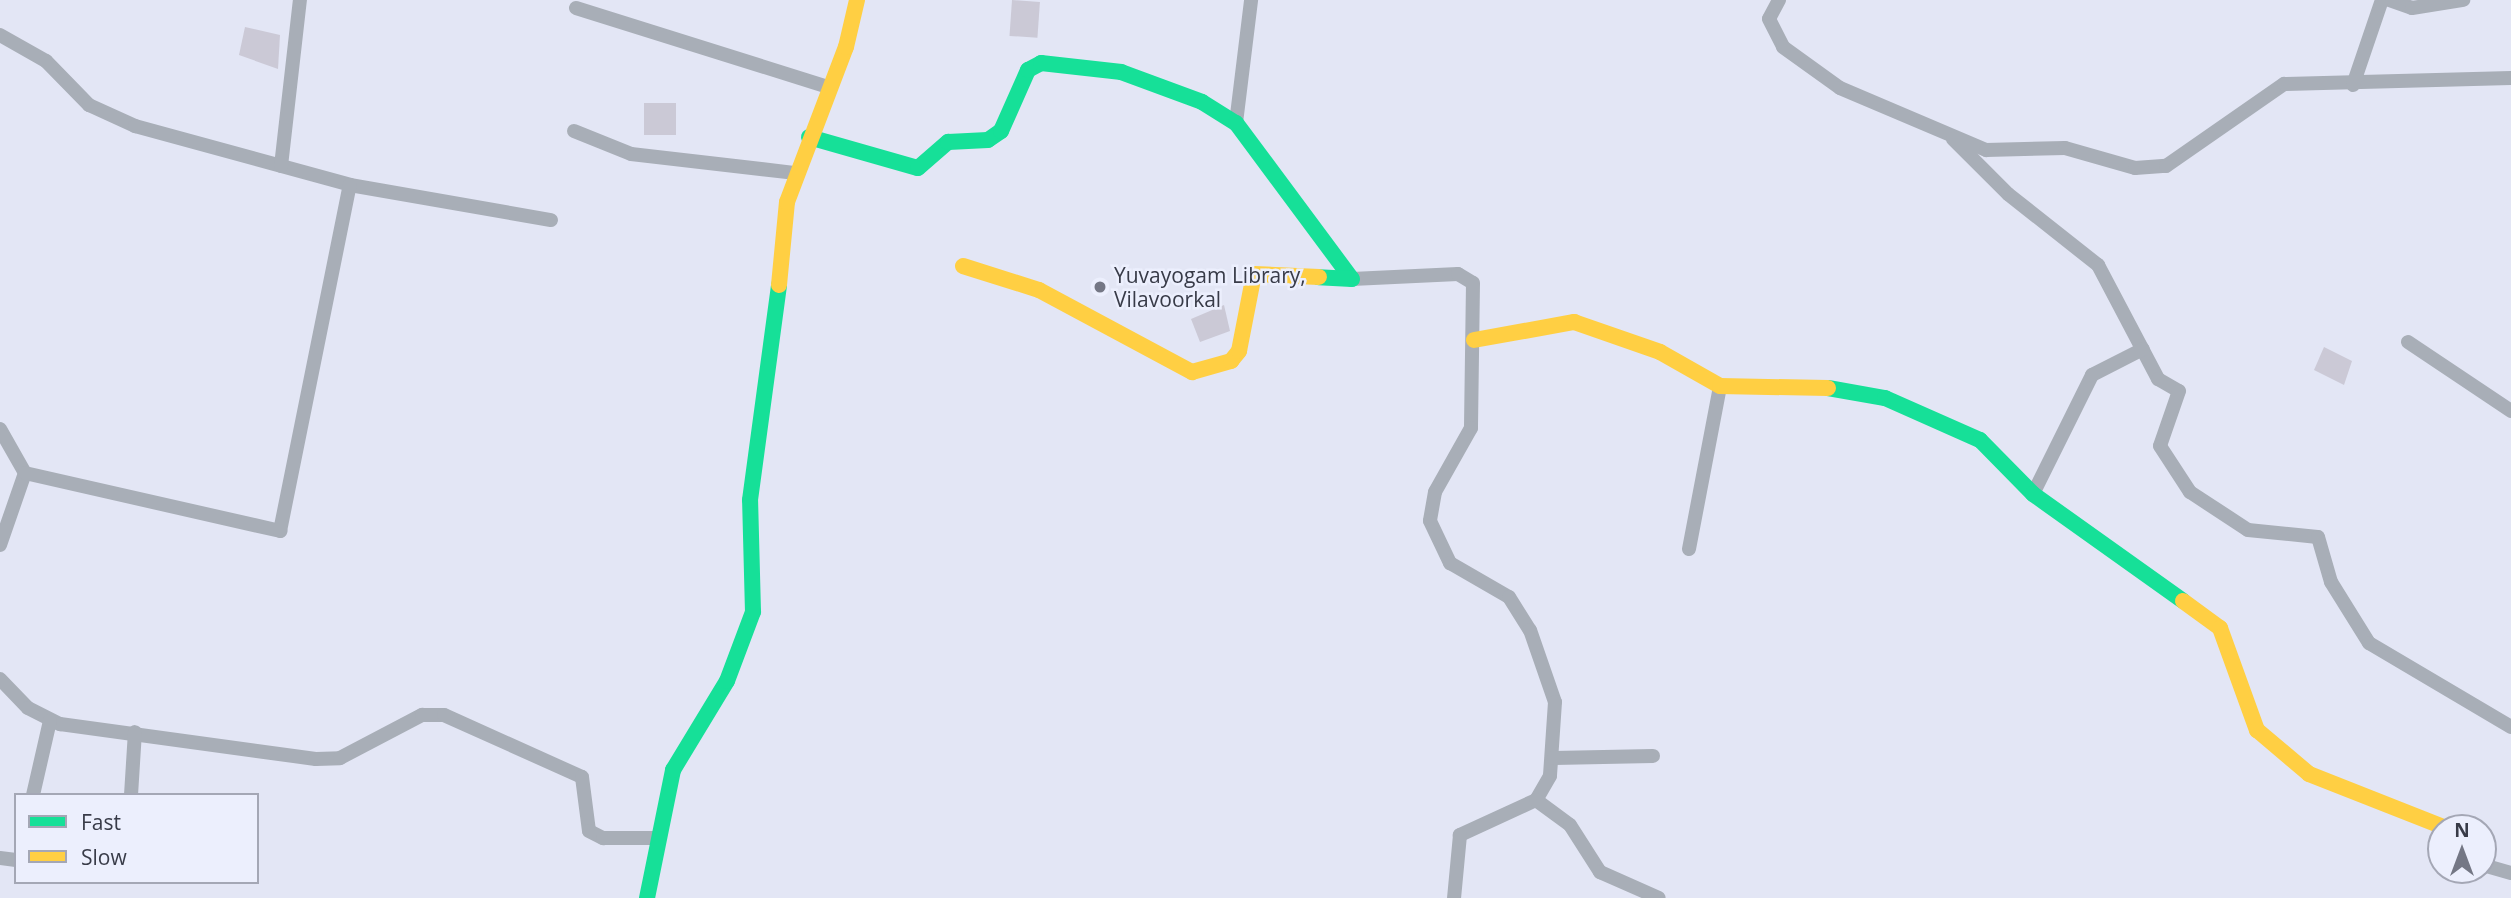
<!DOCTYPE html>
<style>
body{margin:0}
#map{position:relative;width:2511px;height:898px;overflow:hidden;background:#e3e6f5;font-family:"Open Sans",sans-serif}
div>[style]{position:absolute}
.building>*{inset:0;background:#cbc9d6;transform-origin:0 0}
.street>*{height:14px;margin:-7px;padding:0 7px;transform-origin:7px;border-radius:7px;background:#a8aeb7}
.fast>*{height:16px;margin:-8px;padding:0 8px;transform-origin:8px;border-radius:8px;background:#16e098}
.slow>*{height:16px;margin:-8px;padding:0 8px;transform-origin:8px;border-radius:8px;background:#ffcf43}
.dots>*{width:19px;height:19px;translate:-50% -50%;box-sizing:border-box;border:4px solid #eceffd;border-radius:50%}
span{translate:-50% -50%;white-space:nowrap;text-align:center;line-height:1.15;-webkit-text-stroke:5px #eceffd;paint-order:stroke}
.poi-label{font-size:21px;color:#383b48}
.left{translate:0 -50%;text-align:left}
.legend{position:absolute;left:14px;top:793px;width:245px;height:91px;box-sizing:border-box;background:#eceffd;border:2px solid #a4a7b5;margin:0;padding:9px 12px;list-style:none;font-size:21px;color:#383b48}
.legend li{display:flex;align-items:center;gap:14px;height:35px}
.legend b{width:35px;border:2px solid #a4a7b5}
.north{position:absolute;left:2427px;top:814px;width:70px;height:70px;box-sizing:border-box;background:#eceffd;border:2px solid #a4a7b5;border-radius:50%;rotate:0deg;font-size:19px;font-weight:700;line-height:28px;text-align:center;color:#383b48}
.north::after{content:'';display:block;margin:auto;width:24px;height:32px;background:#747785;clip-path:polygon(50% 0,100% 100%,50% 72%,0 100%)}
</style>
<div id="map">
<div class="building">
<i style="left:1012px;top:0;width:28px;height:36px;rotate:4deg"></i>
<i style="clip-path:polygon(245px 27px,280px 35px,278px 69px,239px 55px)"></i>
<i style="left:644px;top:103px;width:32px;height:32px"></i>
<i style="clip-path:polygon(1224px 305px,1230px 331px,1200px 342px,1191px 319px)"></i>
<i style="clip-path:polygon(2324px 347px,2352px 361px,2344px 385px,2314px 370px)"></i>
</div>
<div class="street">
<i style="left:1779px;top:0;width:21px;rotate:118deg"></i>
<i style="left:1769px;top:19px;width:31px;rotate:63deg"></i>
<i style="left:1783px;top:47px;width:70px;rotate:35.7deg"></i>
<i style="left:1840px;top:88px;width:159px;rotate:23deg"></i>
<i style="left:1986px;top:150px;width:79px;rotate:-1.5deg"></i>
<i style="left:2065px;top:148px;width:73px;rotate:15.9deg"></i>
<i style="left:2135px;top:168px;width:31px;rotate:-4deg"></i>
<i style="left:2166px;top:166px;width:144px;rotate:-34.8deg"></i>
<i style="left:2284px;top:84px;width:227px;rotate:-1.5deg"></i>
<i style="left:2389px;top:0;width:24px;rotate:19deg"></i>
<i style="left:2412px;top:8px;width:52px;rotate:-8.9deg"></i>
<i style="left:576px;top:8px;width:267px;rotate:17.4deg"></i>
<i style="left:0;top:35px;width:53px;rotate:29.5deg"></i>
<i style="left:46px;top:61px;width:62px;rotate:45.7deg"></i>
<i style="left:89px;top:105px;width:51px;rotate:24.5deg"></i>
<i style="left:135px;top:126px;width:223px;rotate:15.3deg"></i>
<i style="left:350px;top:185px;width:204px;rotate:9.9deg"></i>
<i style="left:2353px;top:85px;width:90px;rotate:-71.2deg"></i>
<i style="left:1236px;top:123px;width:124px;rotate:-83deg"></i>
<i style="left:574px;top:131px;width:61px;rotate:22deg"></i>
<i style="left:631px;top:154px;width:164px;rotate:6.6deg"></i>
<i style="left:1953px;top:139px;width:78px;rotate:45deg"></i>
<i style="left:2008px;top:194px;width:115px;rotate:38.3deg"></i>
<i style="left:2098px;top:265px;width:129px;rotate:62.2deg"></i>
<i style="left:2158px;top:379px;width:24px;rotate:30deg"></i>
<i style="left:2179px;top:391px;width:58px;rotate:109.1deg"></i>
<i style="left:2160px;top:446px;width:55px;rotate:56.9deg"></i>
<i style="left:2190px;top:492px;width:69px;rotate:33.2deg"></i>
<i style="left:2248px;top:530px;width:70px;rotate:5.7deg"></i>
<i style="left:2318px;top:537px;width:47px;rotate:73.9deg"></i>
<i style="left:2331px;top:582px;width:72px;rotate:58.1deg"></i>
<i style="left:2369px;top:643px;width:165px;rotate:30.6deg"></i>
<i style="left:281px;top:166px;width:167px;rotate:-83.5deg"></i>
<i style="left:1352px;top:279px;width:106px;rotate:-2.7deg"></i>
<i style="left:1458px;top:274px;width:17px;rotate:31deg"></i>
<i style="left:1473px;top:283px;width:145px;rotate:90.8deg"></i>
<i style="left:1471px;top:428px;width:73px;rotate:119.4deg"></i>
<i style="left:1435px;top:492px;width:29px;rotate:100deg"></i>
<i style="left:1430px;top:521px;width:47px;rotate:64.5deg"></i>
<i style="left:1450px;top:563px;width:68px;rotate:30deg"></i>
<i style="left:1509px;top:597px;width:39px;rotate:58deg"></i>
<i style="left:1530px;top:630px;width:76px;rotate:70.9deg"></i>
<i style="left:1555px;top:702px;width:74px;rotate:93.9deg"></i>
<i style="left:1550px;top:776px;width:28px;rotate:120deg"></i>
<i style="left:1536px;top:800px;width:84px;rotate:155.3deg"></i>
<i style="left:1460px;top:835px;width:63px;rotate:95.4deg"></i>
<i style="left:2408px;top:342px;width:124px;rotate:33.8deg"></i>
<i style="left:0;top:429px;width:51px;rotate:60.4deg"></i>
<i style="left:2033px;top:494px;width:133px;rotate:-63.6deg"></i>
<i style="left:2092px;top:375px;width:57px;rotate:-27deg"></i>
<i style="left:0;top:545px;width:76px;rotate:-70.9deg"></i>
<i style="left:25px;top:473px;width:262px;rotate:12.8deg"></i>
<i style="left:280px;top:531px;width:353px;rotate:-78.6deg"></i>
<i style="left:1689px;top:549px;width:166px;rotate:-79.2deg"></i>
<i style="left:0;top:679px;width:40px;rotate:46deg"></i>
<i style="left:28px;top:708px;width:36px;rotate:27deg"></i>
<i style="left:60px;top:724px;width:258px;rotate:7.8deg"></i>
<i style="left:316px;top:759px;width:24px;rotate:-2deg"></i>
<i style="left:340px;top:758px;width:93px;rotate:-27.7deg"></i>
<i style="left:422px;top:715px;width:22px"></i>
<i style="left:444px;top:715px;width:151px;rotate:24.2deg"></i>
<i style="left:582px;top:777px;width:54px;rotate:82.6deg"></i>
<i style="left:589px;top:831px;width:16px;rotate:27deg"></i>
<i style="left:603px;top:838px;width:53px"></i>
<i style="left:1554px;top:758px;width:99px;rotate:-1.2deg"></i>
<i style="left:33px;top:795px;width:76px;rotate:-77.1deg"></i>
<i style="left:131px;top:795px;width:63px;rotate:-86.4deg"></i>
<i style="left:1536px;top:800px;width:42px;rotate:36.3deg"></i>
<i style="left:1570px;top:825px;width:56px;rotate:57.4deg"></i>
<i style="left:1600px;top:872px;width:64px;rotate:23.8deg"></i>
<i style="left:0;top:858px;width:16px;rotate:7deg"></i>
<i style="left:2483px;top:865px;width:29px;rotate:16deg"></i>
</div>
<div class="fast">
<i style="left:809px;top:137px;width:113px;rotate:15.9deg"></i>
<i style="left:918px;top:168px;width:40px;rotate:-41deg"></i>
<i style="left:948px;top:142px;width:40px;rotate:-2.9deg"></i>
<i style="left:988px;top:140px;width:16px;rotate:-35deg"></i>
<i style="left:1001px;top:131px;width:67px;rotate:-66.1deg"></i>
<i style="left:1028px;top:70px;width:15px;rotate:-28deg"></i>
<i style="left:1041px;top:63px;width:81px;rotate:6.4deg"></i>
<i style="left:1121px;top:72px;width:86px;rotate:20.3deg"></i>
<i style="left:1202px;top:102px;width:40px;rotate:32deg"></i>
<i style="left:1236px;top:123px;width:194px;rotate:53.4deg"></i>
<i style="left:1352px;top:279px;width:33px;rotate:-177deg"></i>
<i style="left:1828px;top:388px;width:58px;rotate:10deg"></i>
<i style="left:1885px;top:398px;width:104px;rotate:23.9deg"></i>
<i style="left:1980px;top:440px;width:76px;rotate:45.5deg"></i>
<i style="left:2033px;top:494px;width:184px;rotate:35.5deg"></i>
<i style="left:647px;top:898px;width:131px;rotate:-78.5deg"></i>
<i style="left:673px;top:770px;width:104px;rotate:-58.8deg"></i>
<i style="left:727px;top:681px;width:74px;rotate:-69.4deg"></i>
<i style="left:753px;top:612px;width:112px;rotate:-91.5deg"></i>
<i style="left:750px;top:500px;width:217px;rotate:-82.3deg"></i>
</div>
<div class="slow">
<i style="left:963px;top:266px;width:80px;rotate:17.5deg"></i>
<i style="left:1039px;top:290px;width:174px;rotate:28.2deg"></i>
<i style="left:1192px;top:372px;width:41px;rotate:-15.8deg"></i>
<i style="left:1231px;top:361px;width:13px;rotate:-51deg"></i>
<i style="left:1239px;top:351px;width:78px;rotate:-79deg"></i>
<i style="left:1254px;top:274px;width:65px;rotate:2.6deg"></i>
<i style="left:779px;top:285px;width:83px;rotate:-84.5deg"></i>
<i style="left:787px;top:202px;width:166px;rotate:-69.2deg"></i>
<i style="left:846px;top:47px;width:48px;rotate:-76.8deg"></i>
<i style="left:1474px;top:340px;width:102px;rotate:-10.2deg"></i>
<i style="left:1574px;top:322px;width:91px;rotate:19.2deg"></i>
<i style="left:1660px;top:352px;width:69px;rotate:29.5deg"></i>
<i style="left:1720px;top:386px;width:108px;rotate:1.1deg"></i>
<i style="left:2183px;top:601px;width:46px;rotate:36.1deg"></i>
<i style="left:2220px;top:628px;width:109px;rotate:70.1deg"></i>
<i style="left:2257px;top:730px;width:68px;rotate:40.2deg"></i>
<i style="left:2309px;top:774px;width:147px;rotate:21.5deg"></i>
</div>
<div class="dots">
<i style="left:1100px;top:287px;background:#747785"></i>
</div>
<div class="poi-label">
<span class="left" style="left:1114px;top:287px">Yuvayogam Library,<br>Vilavoorkal</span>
</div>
<ul class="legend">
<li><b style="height:9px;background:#16e098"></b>Fast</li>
<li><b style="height:9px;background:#ffcf43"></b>Slow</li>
</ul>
<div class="north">N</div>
</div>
